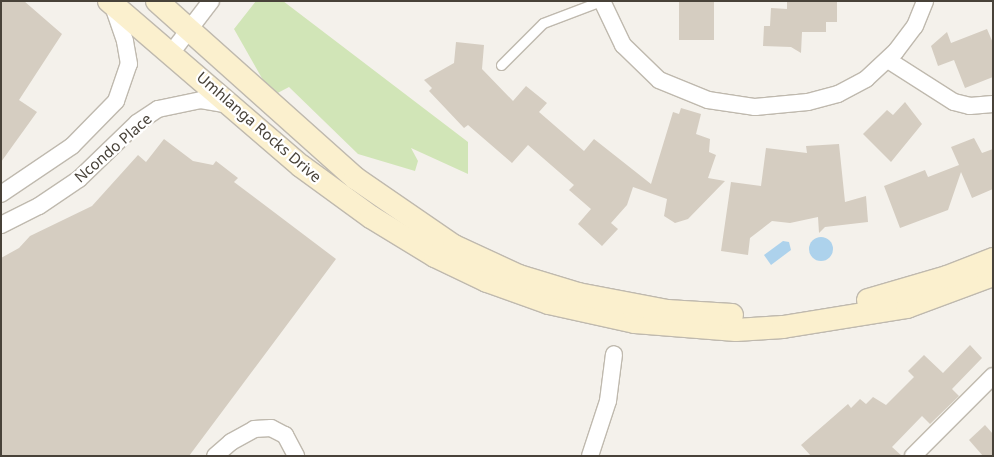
<!DOCTYPE html>
<style>
body{margin:0}
#map{position:relative;width:994px;height:457px;overflow:hidden;background:#f4f1eb;font-family:"Noto Sans",sans-serif}
div>[style]{position:absolute}
.green>*{inset:0;background:#d1e5b7}
.water>*{inset:0;background:#add2ec}
.round{border-radius:50%}
.building>*{inset:0;background:#d5cdc1;transform-origin:0 0}
.roads{filter:drop-shadow(1px 0 #bfb9ae) drop-shadow(-1px 0 #bfb9ae) drop-shadow(0 1px #bfb9ae) drop-shadow(0 -1px #bfb9ae)}
.lane>*{height:9px;margin:-4.5px;padding:0 4.5px;transform-origin:4.5px;border-radius:4.5px;background:#fff}
.street>*{height:16px;margin:-8px;padding:0 8px;transform-origin:8px;border-radius:8px;background:#fff}
.secondary>*{height:22px;margin:-11px;padding:0 11px;transform-origin:11px;border-radius:11px;background:#fbf0ce}
span{translate:-50% -50%;white-space:nowrap;text-align:center;line-height:1.15;-webkit-text-stroke:4.5px #fff;paint-order:stroke}
.street-label{font-size:15px;color:#484239}
.frame{position:absolute;inset:0;border:2px solid #484239;pointer-events:none}
</style>
<div id="map">
<div class="green">
<i style="clip-path:polygon(256px 1px,283px 1px,468px 142px,468px 174px,411px 148px,418px 161px,415px 171px,358px 154px,289px 87px,272px 96px,234px 29px)"></i>
</div>
<div class="water">
<i class="round" style="left:809px;top:237px;width:24px;height:24px"></i>
<i style="clip-path:polygon(783px 241px,789px 242px,791px 250px,771px 265px,764px 255px)"></i>
</div>
<div class="building">
<i style="clip-path:polygon(1px 1px,24px 1px,62px 34px,19px 100px,37px 112px,1px 162px)"></i>
<i style="left:679px;top:1px;width:35px;height:39px"></i>
<i style="clip-path:polygon(787px 1px,837px 1px,837px 22px,826px 22px,826px 32px,802px 32px,801px 53px,791px 47px,763px 46px,764px 26px,770px 26px,771px 8px,787px 9px)"></i>
<i style="clip-path:polygon(987px 29px,993px 43px,993px 77px,965px 88px,954px 60px,938px 66px,931px 46px,947px 32px,951px 43px)"></i>
<i style="clip-path:polygon(456px 42px,484px 45px,482px 69px,513px 101px,526px 86px,547px 103px,539px 112px,584px 151px,594px 139px,651px 184px,673px 112px,679px 114px,681px 108px,701px 114px,696px 134px,710px 139px,709px 152px,716px 155px,708px 178px,725px 181px,688px 219px,675px 223px,664px 216px,667px 199px,633px 187px,627px 205px,611px 223px,618px 229px,602px 246px,578px 224px,591px 209px,569px 190px,574px 185px,528px 145px,512px 163px,468px 125px,464px 128px,429px 91px,432px 88px,424px 80px,454px 63px)"></i>
<i style="clip-path:polygon(905px 102px,922px 124px,891px 162px,863px 134px,887px 110px,893px 115px)"></i>
<i style="clip-path:polygon(974px 138px,982px 153px,993px 149px,993px 189px,972px 198px,961px 172px,948px 210px,900px 228px,884px 186px,925px 170px,928px 177px,959px 165px,951px 147px)"></i>
<i style="clip-path:polygon(164px 139px,193px 161px,213px 165px,216px 161px,238px 178px,234px 182px,336px 259px,189px 456px,1px 456px,1px 258px,19px 248px,30px 236px,92px 206px,138px 155px,146px 162px)"></i>
<i style="clip-path:polygon(839px 144px,845px 202px,866px 196px,868px 222px,825px 227px,819px 233px,818px 217px,790px 223px,772px 221px,750px 238px,748px 255px,721px 251px,731px 182px,761px 186px,766px 148px,807px 153px,806px 146px)"></i>
<i style="clip-path:polygon(970px 345px,982px 358px,952px 389px,959px 396px,930px 424px,922px 416px,892px 447px,902px 456px,811px 456px,801px 445px,848px 404px,851px 408px,860px 399px,866px 404px,873px 397px,886px 405px,914px 377px,908px 371px,924px 355px,943px 373px)"></i>
<i style="clip-path:polygon(985px 425px,993px 434px,993px 456px,983px 456px,969px 440px)"></i>
</div>
<div class="roads">
<div class="lane">
<i style="left:501px;top:65px;width:59px;rotate:-45deg"></i>
<i style="left:543px;top:23px;width:62px;rotate:-20.8deg"></i>
</div>
<div class="street">
<i style="left:602px;top:1px;width:49px;rotate:64.5deg"></i>
<i style="left:623px;top:45px;width:50px;rotate:44.2deg"></i>
<i style="left:659px;top:80px;width:53px;rotate:22.2deg"></i>
<i style="left:708px;top:100px;width:48px;rotate:8.5deg"></i>
<i style="left:755px;top:107px;width:53px;rotate:-5.4deg"></i>
<i style="left:808px;top:102px;width:31px;rotate:-15deg"></i>
<i style="left:838px;top:94px;width:32px;rotate:-28deg"></i>
<i style="left:866px;top:79px;width:41px;rotate:-43deg"></i>
<i style="left:896px;top:51px;width:31px;rotate:-53deg"></i>
<i style="left:915px;top:26px;width:27px;rotate:-68deg"></i>
<i style="left:172px;top:52px;width:64px;rotate:-52.6deg"></i>
<i style="left:888px;top:60px;width:78px;rotate:32.5deg"></i>
<i style="left:954px;top:102px;width:16px;rotate:14deg"></i>
<i style="left:970px;top:106px;width:23px;rotate:-5deg"></i>
<i style="left:1px;top:194px;width:86px;rotate:-34.1deg"></i>
<i style="left:72px;top:146px;width:63px;rotate:-45.6deg"></i>
<i style="left:116px;top:101px;width:39px;rotate:-71deg"></i>
<i style="left:129px;top:64px;width:23px;rotate:-100deg"></i>
<i style="left:125px;top:41px;width:39px;rotate:-109deg"></i>
<i style="left:1px;top:225px;width:42px;rotate:-26.6deg"></i>
<i style="left:39px;top:206px;width:48px;rotate:-34deg"></i>
<i style="left:79px;top:179px;width:81px;rotate:-44deg"></i>
<i style="left:137px;top:123px;width:25px;rotate:-34deg"></i>
<i style="left:158px;top:109px;width:44px;rotate:-11.8deg"></i>
<i style="left:201px;top:100px;width:28px;rotate:10deg"></i>
<i style="left:215px;top:456px;width:21px;rotate:-41deg"></i>
<i style="left:231px;top:442px;width:26px;rotate:-29deg"></i>
<i style="left:254px;top:429px;width:17px;rotate:-3deg"></i>
<i style="left:271px;top:428px;width:16px;rotate:27deg"></i>
<i style="left:285px;top:435px;width:24px;rotate:62deg"></i>
<i style="left:590px;top:456px;width:58px;rotate:-71.9deg"></i>
<i style="left:608px;top:401px;width:47px;rotate:-82.7deg"></i>
<i style="left:913px;top:456px;width:113px;rotate:-45deg"></i>
</div>
<div class="secondary">
<i style="left:109px;top:1px;width:253px;rotate:40.7deg"></i>
<i style="left:301px;top:166px;width:87px;rotate:36.1deg"></i>
<i style="left:371px;top:217px;width:75px;rotate:31.4deg"></i>
<i style="left:435px;top:256px;width:58px;rotate:25.7deg"></i>
<i style="left:487px;top:281px;width:66px;rotate:19.5deg"></i>
<i style="left:549px;top:303px;width:88px;rotate:12.5deg"></i>
<i style="left:635px;top:322px;width:101px;rotate:4.5deg"></i>
<i style="left:736px;top:330px;width:47px;rotate:-3.7deg"></i>
<i style="left:783px;top:327px;width:126px;rotate:-9.2deg"></i>
<i style="left:907px;top:307px;width:92px;rotate:-20.4deg"></i>
<i style="left:157px;top:1px;width:266px;rotate:41.8deg"></i>
<i style="left:355px;top:178px;width:120px;rotate:34.5deg"></i>
<i style="left:454px;top:246px;width:72px;rotate:24.8deg"></i>
<i style="left:519px;top:276px;width:62px;rotate:17deg"></i>
<i style="left:578px;top:294px;width:91px;rotate:10.8deg"></i>
<i style="left:667px;top:311px;width:65px;rotate:3.5deg"></i>
<i style="left:868px;top:300px;width:82px;rotate:-16.2deg"></i>
<i style="left:947px;top:277px;width:49px;rotate:-21.4deg"></i>
</div>
</div>
<div class="street-label">
<span style="left:259px;top:127px;rotate:41deg">Umhlanga Rocks Drive</span>
<span style="left:113px;top:148px;rotate:-41deg">Ncondo Place</span>
</div>
<div class="frame"></div>
</div>
